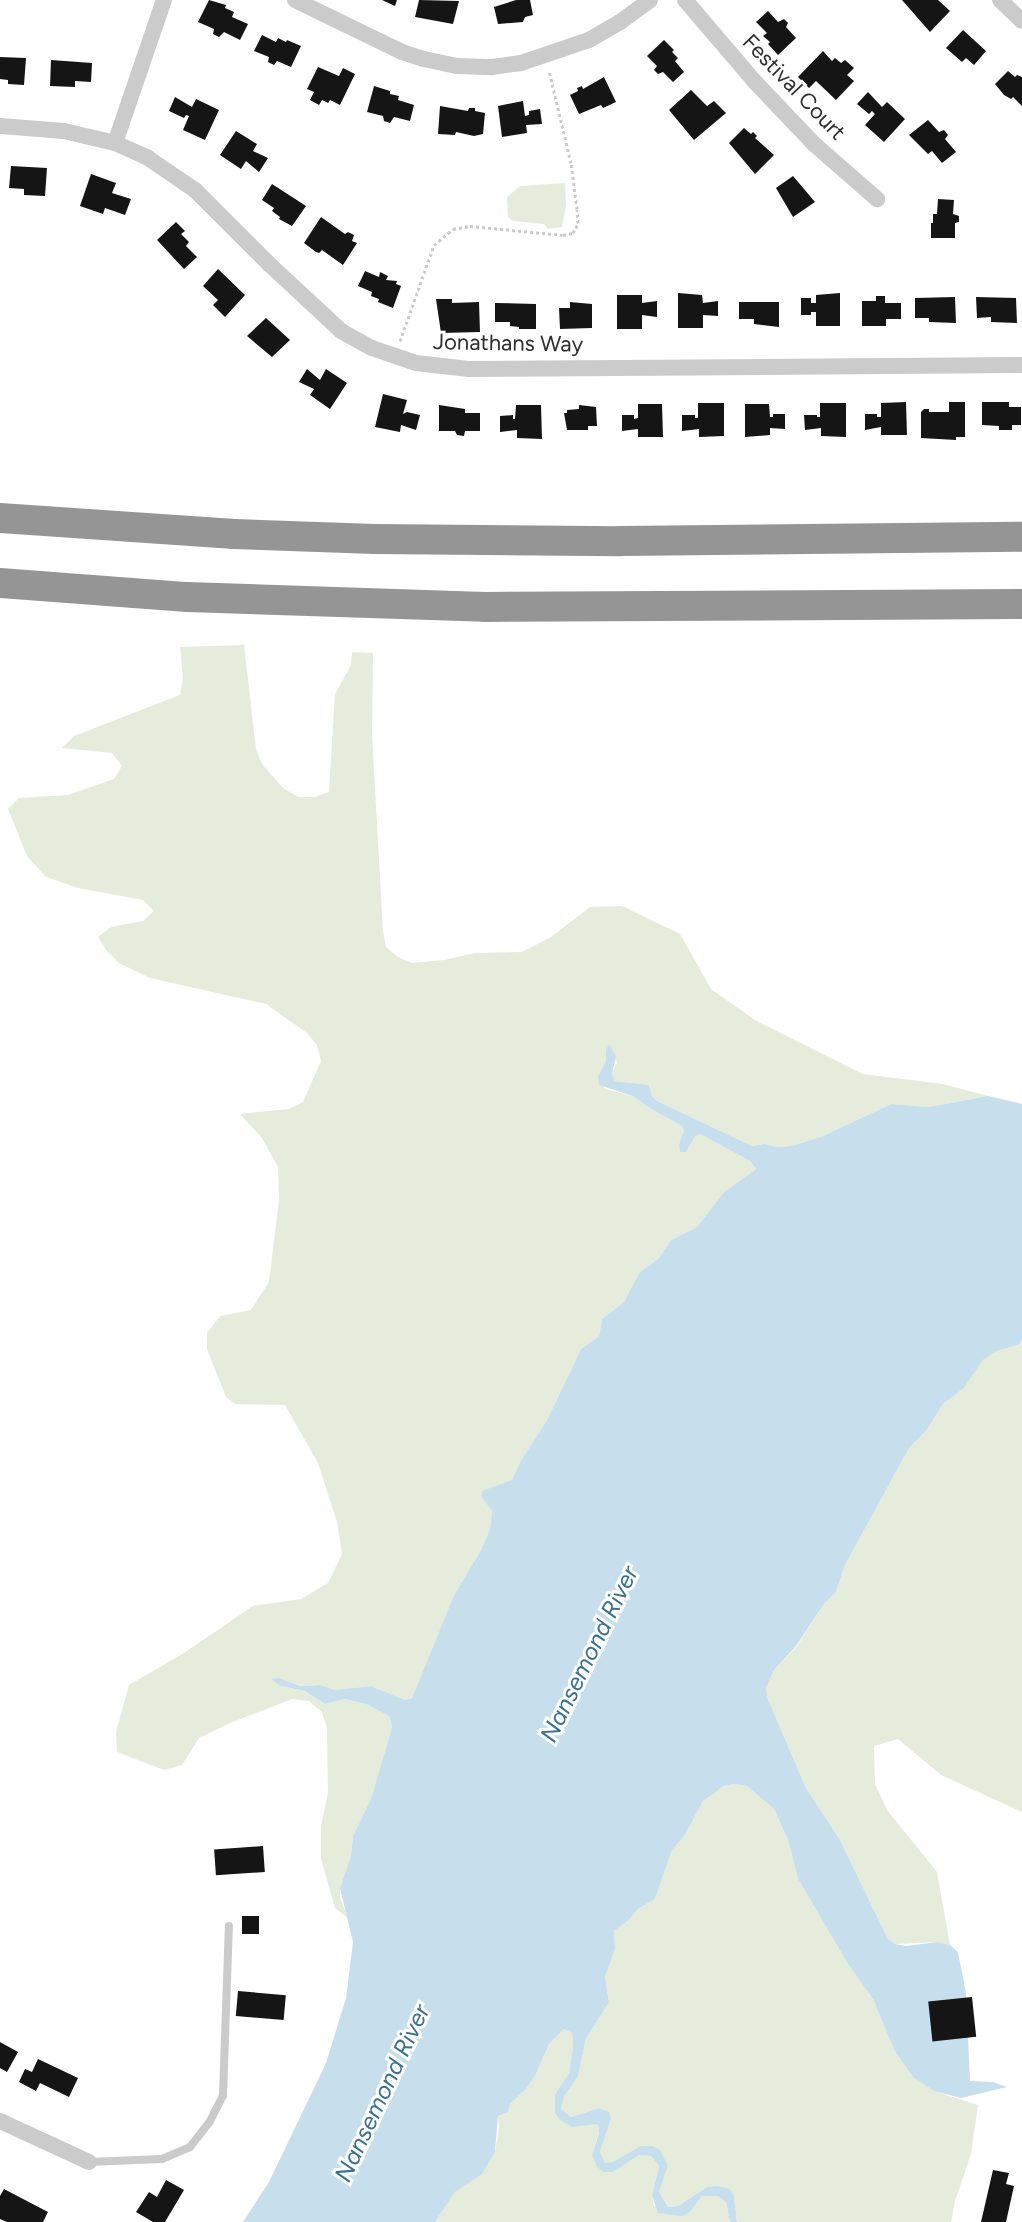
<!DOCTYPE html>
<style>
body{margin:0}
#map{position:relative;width:1022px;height:2222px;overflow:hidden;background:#fff;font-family:Figtree,sans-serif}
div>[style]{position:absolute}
.green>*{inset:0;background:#e5ecdb}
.water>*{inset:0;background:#c7deed}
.building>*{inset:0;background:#151515;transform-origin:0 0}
.path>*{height:3px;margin-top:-1.5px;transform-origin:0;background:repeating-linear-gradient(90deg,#cbcbcb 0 3px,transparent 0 6px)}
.lane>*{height:8px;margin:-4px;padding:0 4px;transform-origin:4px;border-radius:4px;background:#cbcbcb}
.street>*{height:16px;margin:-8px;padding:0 8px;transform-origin:8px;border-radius:8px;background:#cbcbcb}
.highway>*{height:30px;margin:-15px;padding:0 15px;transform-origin:15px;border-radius:15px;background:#959595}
span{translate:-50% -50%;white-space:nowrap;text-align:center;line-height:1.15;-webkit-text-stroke:6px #fff;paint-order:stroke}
.street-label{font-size:22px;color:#2e2e2e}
.water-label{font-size:24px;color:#397194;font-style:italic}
</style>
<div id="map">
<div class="green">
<i style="clip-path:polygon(565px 183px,566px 205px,562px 227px,548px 229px,544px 224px,513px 221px,508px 217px,507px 197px,520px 186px)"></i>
<i style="clip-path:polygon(244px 645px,256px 749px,262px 764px,283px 788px,298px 797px,314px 797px,329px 792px,335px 694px,351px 665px,352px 652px,373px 653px,372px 735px,383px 931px,386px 947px,398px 957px,412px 963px,444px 960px,475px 953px,522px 952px,551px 937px,590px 907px,622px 906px,680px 934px,711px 989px,755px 1020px,863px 1074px,943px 1084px,988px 1096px,929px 1107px,891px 1104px,823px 1136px,792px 1146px,777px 1147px,765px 1144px,752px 1146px,657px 1101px,652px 1096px,649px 1085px,615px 1081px,612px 1074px,617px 1062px,606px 1050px,606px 1061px,598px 1076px,605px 1089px,633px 1096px,651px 1109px,682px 1126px,684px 1130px,679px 1144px,686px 1152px,695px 1135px,700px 1134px,750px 1161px,756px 1169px,724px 1192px,697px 1227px,671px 1240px,659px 1258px,639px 1273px,624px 1302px,602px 1319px,599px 1336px,581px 1349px,547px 1420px,520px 1462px,512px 1480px,482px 1498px,492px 1511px,490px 1529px,481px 1550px,454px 1595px,412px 1698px,405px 1700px,371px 1686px,335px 1690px,320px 1685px,300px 1686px,279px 1678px,281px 1686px,303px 1691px,325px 1704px,345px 1699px,366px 1704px,389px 1716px,392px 1727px,371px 1799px,353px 1836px,351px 1855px,340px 1888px,340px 1898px,348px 1918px,335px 1908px,321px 1859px,321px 1826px,328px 1793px,327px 1728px,322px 1712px,309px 1701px,292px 1699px,230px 1723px,199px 1738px,182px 1765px,164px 1770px,117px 1752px,116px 1732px,129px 1685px,184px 1653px,253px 1606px,301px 1599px,328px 1583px,342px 1554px,337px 1522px,318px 1463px,285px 1405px,235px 1404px,226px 1397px,207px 1349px,207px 1333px,220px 1316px,251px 1310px,269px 1282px,279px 1200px,278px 1167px,262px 1138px,240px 1114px,289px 1109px,303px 1102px,321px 1061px,317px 1045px,307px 1033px,266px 1004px,150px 978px,119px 963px,107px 951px,98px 937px,111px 927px,143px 921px,154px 911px,143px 900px,78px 888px,46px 877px,27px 856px,8px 809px,19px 798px,68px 795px,114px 779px,122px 766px,112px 753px,62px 748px,74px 736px,180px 695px,183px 679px,180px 647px)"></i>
<i style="clip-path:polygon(1022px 1340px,1022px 1812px,941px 1775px,898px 1739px,874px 1746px,875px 1784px,887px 1810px,937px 1872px,950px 1945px,938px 1942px,895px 1944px,888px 1939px,840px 1840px,806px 1788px,768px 1699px,766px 1688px,774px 1670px,797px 1646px,824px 1604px,836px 1592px,845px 1565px,909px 1448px,926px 1431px,943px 1404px,964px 1388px,983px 1360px,997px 1351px,1018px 1345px)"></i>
<i style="clip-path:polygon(734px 1784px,747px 1786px,774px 1809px,788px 1840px,798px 1879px,848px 1964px,873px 1999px,895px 2052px,914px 2078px,934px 2091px,978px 2105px,971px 2154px,955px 2201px,951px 2222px,737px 2222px,734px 2196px,707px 2187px,678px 2206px,668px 2207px,659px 2192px,668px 2166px,642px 2146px,613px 2163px,605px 2163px,600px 2152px,611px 2119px,599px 2108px,571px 2117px,561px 2109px,563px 2096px,578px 2076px,586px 2039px,609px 2002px,605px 1977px,615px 1949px,614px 1931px,629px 1920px,638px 1909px,655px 1899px,672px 1850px,685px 1835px,703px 1801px,724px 1786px)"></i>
<i style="clip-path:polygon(564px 2029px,572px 2033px,573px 2046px,569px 2073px,555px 2094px,560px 2120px,598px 2123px,599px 2132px,592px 2155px,612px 2172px,639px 2155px,651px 2156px,659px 2166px,652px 2196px,654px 2206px,690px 2212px,702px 2196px,718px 2196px,726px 2202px,730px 2222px,435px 2222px,455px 2192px,482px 2173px,495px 2152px,499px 2129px,498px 2116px,508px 2112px,511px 2103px,526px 2089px,536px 2074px,549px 2044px)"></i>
</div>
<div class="water">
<i style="clip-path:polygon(609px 1044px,616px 1056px,612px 1074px,615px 1081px,649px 1085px,652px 1096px,657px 1101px,752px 1146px,765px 1144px,777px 1147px,792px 1146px,823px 1136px,891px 1104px,929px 1107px,988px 1096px,1022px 1104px,1022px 1340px,1018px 1345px,997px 1351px,983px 1360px,964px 1388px,943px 1404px,926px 1431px,909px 1448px,845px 1565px,836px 1592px,824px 1604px,796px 1646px,774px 1670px,766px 1688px,768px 1699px,806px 1788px,840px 1840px,888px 1939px,895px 1944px,906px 1946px,938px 1942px,950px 1945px,958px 1952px,966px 1993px,970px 2081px,993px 2082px,1007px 2087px,961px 2098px,934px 2091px,914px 2078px,895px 2052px,873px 1999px,848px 1964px,798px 1879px,788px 1840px,774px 1809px,747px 1786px,734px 1784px,724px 1786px,703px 1801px,685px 1835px,672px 1850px,655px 1899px,638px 1909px,629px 1920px,614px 1931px,615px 1949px,605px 1977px,609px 2002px,586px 2039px,578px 2076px,564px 2096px,561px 2109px,571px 2117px,599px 2108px,609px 2112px,611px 2119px,600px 2152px,605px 2163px,613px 2162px,641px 2146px,652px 2146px,660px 2150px,668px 2166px,659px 2192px,668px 2207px,678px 2206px,707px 2187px,717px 2186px,730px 2189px,734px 2196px,737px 2222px,730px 2222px,726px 2202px,718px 2196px,702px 2196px,690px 2212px,682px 2216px,658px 2213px,652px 2196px,659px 2166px,651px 2156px,639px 2155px,613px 2172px,604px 2172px,597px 2167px,592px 2155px,599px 2133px,598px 2124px,572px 2127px,560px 2120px,555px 2113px,555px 2094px,569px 2073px,573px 2046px,572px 2033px,564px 2029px,549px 2044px,536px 2074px,526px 2089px,511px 2103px,508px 2112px,498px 2116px,495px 2152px,482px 2174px,455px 2192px,435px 2222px,243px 2222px,269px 2182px,326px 2063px,346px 1998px,353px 1942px,340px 1888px,351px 1855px,353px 1836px,371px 1799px,392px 1727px,389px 1716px,366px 1704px,345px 1699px,325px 1704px,304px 1691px,281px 1686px,271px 1679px,279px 1678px,300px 1686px,320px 1685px,335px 1690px,371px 1686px,405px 1700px,412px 1698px,454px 1595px,481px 1550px,490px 1529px,492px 1511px,482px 1498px,482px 1491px,512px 1480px,520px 1462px,547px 1420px,581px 1349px,599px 1336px,602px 1319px,624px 1302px,639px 1273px,659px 1258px,671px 1240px,697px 1227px,724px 1192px,756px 1169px,750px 1161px,700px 1134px,695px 1136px,686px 1152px,680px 1152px,679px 1144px,684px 1130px,682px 1126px,651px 1109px,633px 1096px,599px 1085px,598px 1076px,606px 1061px,606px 1050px)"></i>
</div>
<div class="building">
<i style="clip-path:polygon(209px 0,226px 5px,225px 8px,234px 12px,232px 17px,248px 24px,240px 40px,224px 32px,219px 37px,213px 34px,214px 29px,198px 22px)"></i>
<i style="clip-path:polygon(382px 0,397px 0,395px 6px)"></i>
<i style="clip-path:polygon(419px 0,459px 1px,453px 24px,415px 17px)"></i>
<i style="clip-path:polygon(516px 0,530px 0,533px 15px,525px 17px,523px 22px,498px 24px,494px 7px)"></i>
<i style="clip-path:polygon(902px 0,938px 0,950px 11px,930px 32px)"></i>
<i style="clip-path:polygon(768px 11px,778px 22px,784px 19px,788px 23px,786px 27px,796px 38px,778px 55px,768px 44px,770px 42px,763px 36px,767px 33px,756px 22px)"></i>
<i style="clip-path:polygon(963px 30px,986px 51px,974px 65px,966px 58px,962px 62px,946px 48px)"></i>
<i style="clip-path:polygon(262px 35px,276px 42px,278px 38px,286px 42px,287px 40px,301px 46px,291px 67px,277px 61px,274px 65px,268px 62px,269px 57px,254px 51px)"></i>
<i style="clip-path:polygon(664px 40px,674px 50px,672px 52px,678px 58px,675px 61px,684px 72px,673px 82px,663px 72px,658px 74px,654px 70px,657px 66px,647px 56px)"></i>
<i style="clip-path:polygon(823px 51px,832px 61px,835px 58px,841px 63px,845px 60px,854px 68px,847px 75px,854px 81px,836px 100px,816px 81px,809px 88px,798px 77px)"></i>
<i style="clip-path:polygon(0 57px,26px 58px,24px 85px,8px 84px,8px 80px,0 79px)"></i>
<i style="clip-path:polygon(51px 60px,92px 63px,91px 82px,75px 81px,75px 87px,50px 86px)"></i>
<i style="clip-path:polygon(318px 67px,339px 76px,343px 68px,355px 74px,340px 105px,330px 100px,328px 103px,322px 100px,319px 105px,310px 100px,314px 92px,307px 89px)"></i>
<i style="clip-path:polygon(1008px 71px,1015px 77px,1017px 75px,1022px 77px,1022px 106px,1013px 97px,1011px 99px,1004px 95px,995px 84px)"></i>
<i style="clip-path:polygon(604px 77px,616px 102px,603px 108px,601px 105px,579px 114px,570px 95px,578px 91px,577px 88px,582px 86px,583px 89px)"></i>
<i style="clip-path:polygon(374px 86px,390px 91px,390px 94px,399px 96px,398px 100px,414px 105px,410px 121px,394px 117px,390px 123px,384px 121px,383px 116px,367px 112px)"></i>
<i style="clip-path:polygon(691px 90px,707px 106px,714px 101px,726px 113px,694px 140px,669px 110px)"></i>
<i style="clip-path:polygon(868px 92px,882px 107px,887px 102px,905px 119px,884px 142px,865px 125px,875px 114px,872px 111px,869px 114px,857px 104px)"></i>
<i style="clip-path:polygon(175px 97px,192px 107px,196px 99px,219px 110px,205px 140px,183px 130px,189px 116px,186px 115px,184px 118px,169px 111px)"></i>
<i style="clip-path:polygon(523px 101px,525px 116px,529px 115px,529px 111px,540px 109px,542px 124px,526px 125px,527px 133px,502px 137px,498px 106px)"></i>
<i style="clip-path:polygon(440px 106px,468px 111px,469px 108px,475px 108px,475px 111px,485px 113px,483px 134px,474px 136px,456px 132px,455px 135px,438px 134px)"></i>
<i style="clip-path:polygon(928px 120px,939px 132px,944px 130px,948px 135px,945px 139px,956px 152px,942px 163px,932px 151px,928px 154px,909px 135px)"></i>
<i style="clip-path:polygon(744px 128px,751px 134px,753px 132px,757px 136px,755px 138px,774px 155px,755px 174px,729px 143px)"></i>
<i style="clip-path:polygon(236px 131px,257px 144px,253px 151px,268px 158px,259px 172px,246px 161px,241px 169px,220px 155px)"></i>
<i style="clip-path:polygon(11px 166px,47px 168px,45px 196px,24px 195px,24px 189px,9px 188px)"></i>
<i style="clip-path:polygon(91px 174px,116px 183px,112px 193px,131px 199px,125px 215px,105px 208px,103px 214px,80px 206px)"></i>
<i style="clip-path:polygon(793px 176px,815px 202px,793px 217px,776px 188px)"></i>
<i style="clip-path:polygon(272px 184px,306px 206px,292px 226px,279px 219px,280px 217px,272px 211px,274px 208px,262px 200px)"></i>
<i style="clip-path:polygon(938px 199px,954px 200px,953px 214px,959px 216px,959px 222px,955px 223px,955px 238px,931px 238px,931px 223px,933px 223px,933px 214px,937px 214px)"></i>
<i style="clip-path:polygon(321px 217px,345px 234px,348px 232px,354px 235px,352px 241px,357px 243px,343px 265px,322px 250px,319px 253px,316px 252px,304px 243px)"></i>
<i style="clip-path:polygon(176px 222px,185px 231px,181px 234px,189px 242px,186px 246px,197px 257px,184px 269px,157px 240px)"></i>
<i style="clip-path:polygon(218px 269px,245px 295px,225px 317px,213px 305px,218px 300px,203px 286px)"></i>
<i style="clip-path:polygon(365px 271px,379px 277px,380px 272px,388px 276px,386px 280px,397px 281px,396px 284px,401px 286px,393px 308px,378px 302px,379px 299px,371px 296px,372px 292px,358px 286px)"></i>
<i style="clip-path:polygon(678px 293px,702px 295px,703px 303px,718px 301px,718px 316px,703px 315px,703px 328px,678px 328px)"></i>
<i style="clip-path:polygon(840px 293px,840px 326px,816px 326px,816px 312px,811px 312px,811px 315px,801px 315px,801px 298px,811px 298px,811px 303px,816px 303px,816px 295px)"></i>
<i style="clip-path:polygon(617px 295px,642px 295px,642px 303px,657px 301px,657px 317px,642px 315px,642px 329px,617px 329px)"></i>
<i style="clip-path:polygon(876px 296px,885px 296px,885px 303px,901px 303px,901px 319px,886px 319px,886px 326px,862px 326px,862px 301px,876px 301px)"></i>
<i style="clip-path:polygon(955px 297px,956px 323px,929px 322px,929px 318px,915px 318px,915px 298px)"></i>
<i style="clip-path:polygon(976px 297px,1016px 298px,1017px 323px,991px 322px,991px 317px,977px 318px)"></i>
<i style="clip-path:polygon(436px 299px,452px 299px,452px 303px,479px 302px,480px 332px,441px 333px)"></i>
<i style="clip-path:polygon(570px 302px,592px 304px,592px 328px,560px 329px,559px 308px,570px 308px)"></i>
<i style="clip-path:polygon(739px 302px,779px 302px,779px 327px,754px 324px,754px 319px,739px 319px)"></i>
<i style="clip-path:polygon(495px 303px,536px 304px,536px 329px,519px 329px,519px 327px,510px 326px,510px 322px,495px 322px)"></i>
<i style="clip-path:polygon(266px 318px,290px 340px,272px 357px,247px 336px)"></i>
<i style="clip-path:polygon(307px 369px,320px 380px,326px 369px,347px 383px,330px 409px,310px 395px,314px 389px,299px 382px)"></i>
<i style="clip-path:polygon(383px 394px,407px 400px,403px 414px,407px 412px,420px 415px,416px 430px,401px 425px,400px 432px,375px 427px)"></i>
<i style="clip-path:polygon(906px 402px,907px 435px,881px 435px,881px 427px,865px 430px,865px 414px,877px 414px,877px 417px,881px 417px,881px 403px)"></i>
<i style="clip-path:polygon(949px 402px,965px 402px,965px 437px,956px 437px,956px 440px,921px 438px,921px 412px,924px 409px,929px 409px,929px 412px,949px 412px)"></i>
<i style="clip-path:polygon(982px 402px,1009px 402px,1009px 407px,1021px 407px,1021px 425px,1012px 425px,1012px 430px,999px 430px,999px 426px,982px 425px)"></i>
<i style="clip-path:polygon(698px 403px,724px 403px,724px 436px,699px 437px,699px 429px,682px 431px,682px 415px,695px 415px,695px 418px,698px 418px)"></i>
<i style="clip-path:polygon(820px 403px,846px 403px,846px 437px,821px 436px,821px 428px,805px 430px,804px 415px,817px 415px,817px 417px,820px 417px)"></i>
<i style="clip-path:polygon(638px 404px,662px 404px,663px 437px,638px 437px,638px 429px,622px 431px,622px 415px,634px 415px,634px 419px,638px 418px)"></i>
<i style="clip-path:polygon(745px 404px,769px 404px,770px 417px,773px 417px,773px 414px,785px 414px,785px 429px,770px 428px,770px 435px,745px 437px)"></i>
<i style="clip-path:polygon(439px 405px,465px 409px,465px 413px,480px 413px,480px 431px,465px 431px,464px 436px,457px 435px,455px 431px,439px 431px)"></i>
<i style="clip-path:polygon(516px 405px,541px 405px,542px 439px,517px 438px,517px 430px,500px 432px,500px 416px,513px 415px,513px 419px,515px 419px)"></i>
<i style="clip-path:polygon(579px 405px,596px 407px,597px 426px,588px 426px,588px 430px,567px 430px,564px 413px,567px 413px,567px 410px,579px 409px)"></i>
<i style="left:263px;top:1846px;width:26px;height:49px;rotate:86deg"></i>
<i style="left:242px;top:1916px;width:17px;height:18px"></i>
<i style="left:238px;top:1991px;width:48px;height:25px;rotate:5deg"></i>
<i style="left:972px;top:1997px;width:40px;height:44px;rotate:84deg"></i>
<i style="clip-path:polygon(0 2042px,18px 2052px,7px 2072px,0 2068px)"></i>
<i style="clip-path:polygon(38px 2059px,78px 2078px,69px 2097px,40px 2083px,36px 2091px,19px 2082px,25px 2069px,32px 2072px)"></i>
<i style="clip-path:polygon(993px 2170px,1009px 2173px,1006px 2184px,1014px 2186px,1006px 2222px,981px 2222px)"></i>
<i style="clip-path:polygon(166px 2180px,184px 2190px,165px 2222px,153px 2222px,136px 2212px,149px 2192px,157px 2197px)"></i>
<i style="clip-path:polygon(4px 2189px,48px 2212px,43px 2222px,7px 2222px,0 2219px,0 2196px)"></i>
</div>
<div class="path">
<i style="left:400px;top:341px;width:102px;rotate:-70.5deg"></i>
<i style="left:434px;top:245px;width:25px;rotate:-40deg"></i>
<i style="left:453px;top:229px;width:17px;rotate:-10deg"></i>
<i style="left:470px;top:226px;width:93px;rotate:5.5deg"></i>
<i style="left:563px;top:235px;width:10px;rotate:-11deg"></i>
<i style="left:573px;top:233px;width:11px;rotate:-63deg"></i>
<i style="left:578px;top:223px;width:14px;rotate:-94deg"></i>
<i style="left:577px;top:209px;width:46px;rotate:-97.4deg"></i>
<i style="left:571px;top:163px;width:95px;rotate:-103.4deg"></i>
</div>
<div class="lane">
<i style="left:89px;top:2162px;width:73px;rotate:-2.4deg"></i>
<i style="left:162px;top:2159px;width:30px;rotate:-23deg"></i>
<i style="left:190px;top:2147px;width:31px;rotate:-52deg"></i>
<i style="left:209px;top:2123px;width:31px;rotate:-63deg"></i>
<i style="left:223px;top:2095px;width:169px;rotate:-88deg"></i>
</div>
<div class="street">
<i style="left:295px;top:0;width:119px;rotate:25.9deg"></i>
<i style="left:402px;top:52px;width:23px;rotate:18deg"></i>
<i style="left:424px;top:59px;width:34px;rotate:12deg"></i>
<i style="left:457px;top:66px;width:35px;rotate:2deg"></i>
<i style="left:492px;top:67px;width:29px;rotate:-8deg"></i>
<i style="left:521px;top:63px;width:72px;rotate:-18.7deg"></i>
<i style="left:589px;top:40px;width:36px;rotate:-30deg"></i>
<i style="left:620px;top:22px;width:37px;rotate:-36deg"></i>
<i style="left:685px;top:0;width:108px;rotate:49.5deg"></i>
<i style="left:755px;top:82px;width:86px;rotate:46.4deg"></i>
<i style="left:814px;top:144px;width:84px;rotate:41.1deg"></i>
<i style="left:1000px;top:0;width:30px;rotate:44deg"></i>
<i style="left:0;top:126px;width:64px;rotate:4.5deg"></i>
<i style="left:64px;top:131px;width:52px;rotate:13.2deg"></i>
<i style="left:115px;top:143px;width:36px;rotate:24deg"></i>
<i style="left:148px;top:158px;width:57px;rotate:34.2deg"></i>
<i style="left:195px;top:190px;width:105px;rotate:45deg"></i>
<i style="left:269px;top:264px;width:98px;rotate:42.9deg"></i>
<i style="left:341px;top:331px;width:35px;rotate:29deg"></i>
<i style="left:372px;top:348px;width:46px;rotate:18.8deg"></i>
<i style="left:416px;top:363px;width:53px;rotate:6.5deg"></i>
<i style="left:469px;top:369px;width:553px;rotate:-0.41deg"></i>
<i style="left:115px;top:143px;width:151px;rotate:-71.1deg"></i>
<i style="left:0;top:2121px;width:98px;rotate:24.7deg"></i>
</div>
<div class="highway">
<i style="left:0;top:518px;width:235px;rotate:3.9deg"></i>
<i style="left:234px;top:534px;width:141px;rotate:2deg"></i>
<i style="left:375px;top:539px;width:246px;rotate:0.5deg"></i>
<i style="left:621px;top:541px;width:401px;rotate:-0.6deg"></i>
<i style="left:0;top:583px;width:188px;rotate:4.3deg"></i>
<i style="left:187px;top:597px;width:298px;rotate:1.9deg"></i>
<i style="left:485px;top:607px;width:537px;rotate:-0.32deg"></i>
</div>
<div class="street-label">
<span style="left:794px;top:87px;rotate:46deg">Festival Court</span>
<span style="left:508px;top:343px;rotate:1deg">Jonathans Way</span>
</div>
<div class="water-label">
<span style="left:589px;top:1654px;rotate:-64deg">Nansemond River</span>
<span style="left:382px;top:2093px;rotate:-65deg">Nansemond River</span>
</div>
</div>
